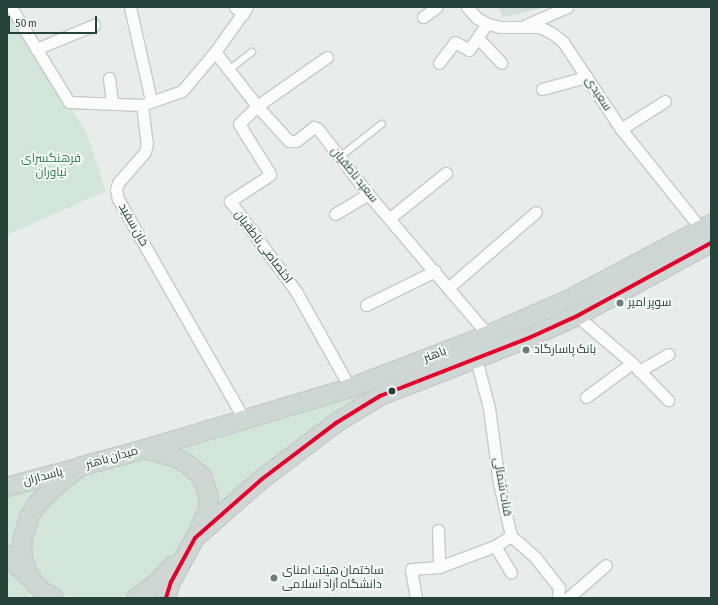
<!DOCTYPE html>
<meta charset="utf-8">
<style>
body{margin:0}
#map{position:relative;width:718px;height:605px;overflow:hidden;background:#e8edeb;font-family:"Asap Condensed",Cairo,sans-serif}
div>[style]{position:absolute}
.built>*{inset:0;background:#d6dedb}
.green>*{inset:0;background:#d1e6d8}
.roads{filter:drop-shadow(1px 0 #c5cac8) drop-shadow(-1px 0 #c5cac8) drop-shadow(0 1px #c5cac8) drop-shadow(0 -1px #c5cac8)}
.service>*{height:5.5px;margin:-2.75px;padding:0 2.75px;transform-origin:2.75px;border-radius:2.75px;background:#fcfcfc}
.minor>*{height:11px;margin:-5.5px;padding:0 5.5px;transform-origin:5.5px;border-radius:5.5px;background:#fcfcfc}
.primary>*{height:18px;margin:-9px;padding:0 9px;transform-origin:9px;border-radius:9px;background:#cfd7d5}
.bus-1>*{height:4px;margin:-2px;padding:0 2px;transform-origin:2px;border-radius:2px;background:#e4002b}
.dots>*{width:11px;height:11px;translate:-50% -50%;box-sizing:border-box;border:2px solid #f7fbf9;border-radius:50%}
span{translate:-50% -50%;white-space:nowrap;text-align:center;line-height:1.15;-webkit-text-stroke:3.5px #f7fbf9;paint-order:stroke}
.street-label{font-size:12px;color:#24423a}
.park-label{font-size:12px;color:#2d7a4b}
.poi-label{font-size:12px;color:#24423a}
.left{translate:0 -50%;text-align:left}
.frame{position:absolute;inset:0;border:8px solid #24423a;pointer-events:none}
.scale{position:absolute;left:8px;top:16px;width:89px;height:18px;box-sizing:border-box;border:2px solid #24423a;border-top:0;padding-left:5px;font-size:12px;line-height:14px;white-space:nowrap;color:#24423a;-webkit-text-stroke:3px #f7fbf9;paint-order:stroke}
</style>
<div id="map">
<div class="built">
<i style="clip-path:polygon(498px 7px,543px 7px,543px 8px,503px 17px)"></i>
</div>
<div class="green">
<i style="clip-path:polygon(7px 8px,86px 132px,106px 191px,7px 235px)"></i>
<i style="clip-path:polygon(408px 375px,360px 399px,274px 458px,233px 493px,212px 517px,213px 499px,163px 449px)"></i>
<i style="clip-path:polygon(147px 456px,189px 472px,203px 495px,201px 509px,181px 548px,165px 567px,128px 595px,116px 598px,77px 598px,64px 595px,47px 586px,32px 567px,30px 529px,45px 504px,83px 474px)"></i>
<i style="clip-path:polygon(58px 479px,14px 551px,7px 548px,7px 496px)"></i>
<i style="clip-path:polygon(7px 566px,32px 598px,7px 598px)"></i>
</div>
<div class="roads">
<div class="service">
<i style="left:229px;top:70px;width:29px;rotate:-38deg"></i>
<i style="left:340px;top:157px;width:53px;rotate:-38.2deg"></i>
</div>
<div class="minor">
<i style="left:11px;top:7px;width:111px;rotate:58.6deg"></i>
<i style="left:69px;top:102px;width:73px;rotate:2.4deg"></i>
<i style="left:142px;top:105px;width:42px;rotate:-19.3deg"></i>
<i style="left:182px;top:91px;width:51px;rotate:-49.8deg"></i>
<i style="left:215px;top:52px;width:55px;rotate:-54.6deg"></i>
<i style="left:130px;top:7px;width:95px;rotate:77.3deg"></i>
<i style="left:235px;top:7px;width:11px;rotate:41deg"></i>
<i style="left:467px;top:7px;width:15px;rotate:48deg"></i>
<i style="left:477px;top:18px;width:13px;rotate:29deg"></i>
<i style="left:488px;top:24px;width:12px;rotate:14deg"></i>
<i style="left:500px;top:27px;width:40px"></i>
<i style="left:540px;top:27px;width:13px;rotate:27deg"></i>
<i style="left:552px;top:33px;width:14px;rotate:39deg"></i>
<i style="left:563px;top:42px;width:105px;rotate:56.3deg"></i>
<i style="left:621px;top:129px;width:128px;rotate:51.3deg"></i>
<i style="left:423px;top:17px;width:17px;rotate:-36deg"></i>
<i style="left:526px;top:25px;width:45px;rotate:-23.7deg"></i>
<i style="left:478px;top:38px;width:34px;rotate:47deg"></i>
<i style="left:36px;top:49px;width:63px;rotate:-22.5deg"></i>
<i style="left:215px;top:52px;width:68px;rotate:52.1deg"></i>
<i style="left:257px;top:106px;width:47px;rotate:47.6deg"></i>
<i style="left:289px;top:141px;width:7px"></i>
<i style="left:296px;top:141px;width:23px;rotate:-38deg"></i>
<i style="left:314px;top:127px;width:4px;rotate:27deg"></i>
<i style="left:318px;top:129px;width:82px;rotate:52.4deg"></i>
<i style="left:368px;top:194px;width:185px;rotate:49.6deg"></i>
<i style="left:327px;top:57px;width:85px;rotate:145deg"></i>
<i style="left:257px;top:106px;width:25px;rotate:135deg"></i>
<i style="left:239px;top:124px;width:57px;rotate:58deg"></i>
<i style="left:269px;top:172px;width:3px;rotate:72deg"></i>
<i style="left:270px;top:175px;width:48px;rotate:147deg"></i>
<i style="left:230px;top:201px;width:114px;rotate:53.9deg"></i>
<i style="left:297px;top:293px;width:109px;rotate:60.8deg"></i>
<i style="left:439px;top:63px;width:26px;rotate:-53deg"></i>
<i style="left:455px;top:42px;width:16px;rotate:30deg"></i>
<i style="left:469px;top:50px;width:32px;rotate:-56deg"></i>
<i style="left:109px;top:78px;width:25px;rotate:83deg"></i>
<i style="left:542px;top:89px;width:46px;rotate:-15.3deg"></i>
<i style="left:142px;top:105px;width:38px;rotate:83deg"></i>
<i style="left:147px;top:143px;width:9px;rotate:103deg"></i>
<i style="left:145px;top:152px;width:41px;rotate:131.1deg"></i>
<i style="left:118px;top:183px;width:6px;rotate:108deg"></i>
<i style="left:116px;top:189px;width:10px;rotate:79deg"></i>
<i style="left:118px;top:199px;width:254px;rotate:60.2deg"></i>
<i style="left:621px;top:129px;width:52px;rotate:-32.5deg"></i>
<i style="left:335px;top:214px;width:39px;rotate:-31deg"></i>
<i style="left:390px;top:218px;width:72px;rotate:-38.8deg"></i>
<i style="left:448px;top:288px;width:116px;rotate:-40.8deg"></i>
<i style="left:366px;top:305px;width:77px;rotate:-26.2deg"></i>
<i style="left:577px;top:316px;width:72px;rotate:40.5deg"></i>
<i style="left:632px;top:363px;width:52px;rotate:45.8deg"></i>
<i style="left:476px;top:359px;width:51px;rotate:75.1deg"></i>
<i style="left:489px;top:408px;width:76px;rotate:82.4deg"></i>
<i style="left:499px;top:483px;width:54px;rotate:77.2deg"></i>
<i style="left:511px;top:536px;width:32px;rotate:41deg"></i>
<i style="left:535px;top:557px;width:39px;rotate:52deg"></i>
<i style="left:559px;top:588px;width:10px;rotate:96deg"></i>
<i style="left:639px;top:371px;width:34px;rotate:-30deg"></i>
<i style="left:586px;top:397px;width:57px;rotate:-36.5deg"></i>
<i style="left:438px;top:530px;width:37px;rotate:88deg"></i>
<i style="left:495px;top:546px;width:31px;rotate:59deg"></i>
<i style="left:416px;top:598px;width:29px;rotate:-100deg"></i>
<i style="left:411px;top:569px;width:28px;rotate:-4deg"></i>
<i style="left:439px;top:567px;width:60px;rotate:-20.6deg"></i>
<i style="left:495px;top:546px;width:19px;rotate:-32deg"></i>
<i style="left:568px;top:598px;width:50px;rotate:-41deg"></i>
</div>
<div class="primary">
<i style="left:145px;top:449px;width:214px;rotate:-16.6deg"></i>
<i style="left:350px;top:388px;width:148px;rotate:-21deg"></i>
<i style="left:488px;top:335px;width:90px;rotate:-23.7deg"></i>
<i style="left:570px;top:299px;width:160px;rotate:-28deg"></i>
<i style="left:7px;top:487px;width:68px;rotate:-15.3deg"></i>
<i style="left:7px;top:555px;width:28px;rotate:45deg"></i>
<i style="left:54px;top:598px;width:13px;rotate:-151deg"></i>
<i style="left:43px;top:592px;width:21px;rotate:-133deg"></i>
<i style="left:29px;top:577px;width:18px;rotate:-109deg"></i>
<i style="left:23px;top:560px;width:18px;rotate:-93deg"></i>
<i style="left:22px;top:542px;width:26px;rotate:-74deg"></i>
<i style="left:29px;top:517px;width:17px;rotate:-57deg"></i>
<i style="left:38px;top:503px;width:18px;rotate:-45deg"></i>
<i style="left:51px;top:490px;width:36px;rotate:-39deg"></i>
<i style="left:79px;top:467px;width:68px;rotate:-15.3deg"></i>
<i style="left:145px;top:449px;width:24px;rotate:15deg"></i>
<i style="left:168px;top:455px;width:18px;rotate:22deg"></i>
<i style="left:185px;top:462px;width:23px;rotate:41deg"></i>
<i style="left:202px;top:477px;width:21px;rotate:71deg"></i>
<i style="left:209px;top:497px;width:12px;rotate:95deg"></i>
<i style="left:208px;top:509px;width:26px;rotate:113deg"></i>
<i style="left:136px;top:598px;width:29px;rotate:-36deg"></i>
<i style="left:159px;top:581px;width:22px;rotate:-47deg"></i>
<i style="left:166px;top:598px;width:17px;rotate:-73deg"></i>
<i style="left:171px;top:582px;width:50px;rotate:-61.4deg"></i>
<i style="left:195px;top:538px;width:89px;rotate:-41.4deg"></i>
<i style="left:262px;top:479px;width:93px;rotate:-37.1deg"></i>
<i style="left:336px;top:423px;width:52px;rotate:-31.5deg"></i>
<i style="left:380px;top:396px;width:162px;rotate:-21.3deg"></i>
<i style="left:531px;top:337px;width:51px;rotate:-24.5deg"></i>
<i style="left:577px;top:316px;width:153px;rotate:-28.6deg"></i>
</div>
</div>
<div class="bus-1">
<i style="left:166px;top:598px;width:17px;rotate:-73deg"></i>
<i style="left:171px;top:582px;width:50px;rotate:-61.4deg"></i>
<i style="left:195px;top:538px;width:89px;rotate:-41.4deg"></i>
<i style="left:262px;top:479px;width:93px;rotate:-37.1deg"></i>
<i style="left:336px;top:423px;width:52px;rotate:-31.5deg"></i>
<i style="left:380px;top:396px;width:162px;rotate:-21.3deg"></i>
<i style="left:531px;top:337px;width:51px;rotate:-24.5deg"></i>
<i style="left:577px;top:316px;width:153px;rotate:-28.6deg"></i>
</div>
<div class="dots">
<i style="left:620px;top:303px;background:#697e78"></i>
<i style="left:526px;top:350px;background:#697e78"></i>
<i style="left:392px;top:391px;background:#24423a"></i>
<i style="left:274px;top:578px;background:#697e78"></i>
</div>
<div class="street-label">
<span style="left:598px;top:94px;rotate:57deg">سعیدی</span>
<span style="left:354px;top:175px;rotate:51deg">سعید ناطقیان</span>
<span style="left:133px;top:225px;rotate:60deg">خان سفید</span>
<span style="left:263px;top:247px;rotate:53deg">اختصاصی ناطقیان</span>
<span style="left:435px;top:355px;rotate:-21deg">باهنر</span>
<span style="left:112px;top:458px;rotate:-16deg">میدان باهنر</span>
<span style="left:43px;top:477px;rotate:-15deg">پاسداران</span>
<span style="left:502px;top:487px;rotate:80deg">قنات شمالى</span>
</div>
<div class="park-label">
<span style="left:51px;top:166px">فرهنگسرای<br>نیاوران</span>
</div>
<div class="poi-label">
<span class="left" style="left:628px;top:303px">سوپر امیر</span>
<span class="left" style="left:534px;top:350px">بانک پاسارگاد</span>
<span class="left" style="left:282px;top:578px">ساختمان هیئت امنای<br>دانشگاه آزاد اسلامی</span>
</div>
<div class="frame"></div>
<div class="scale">50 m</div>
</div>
